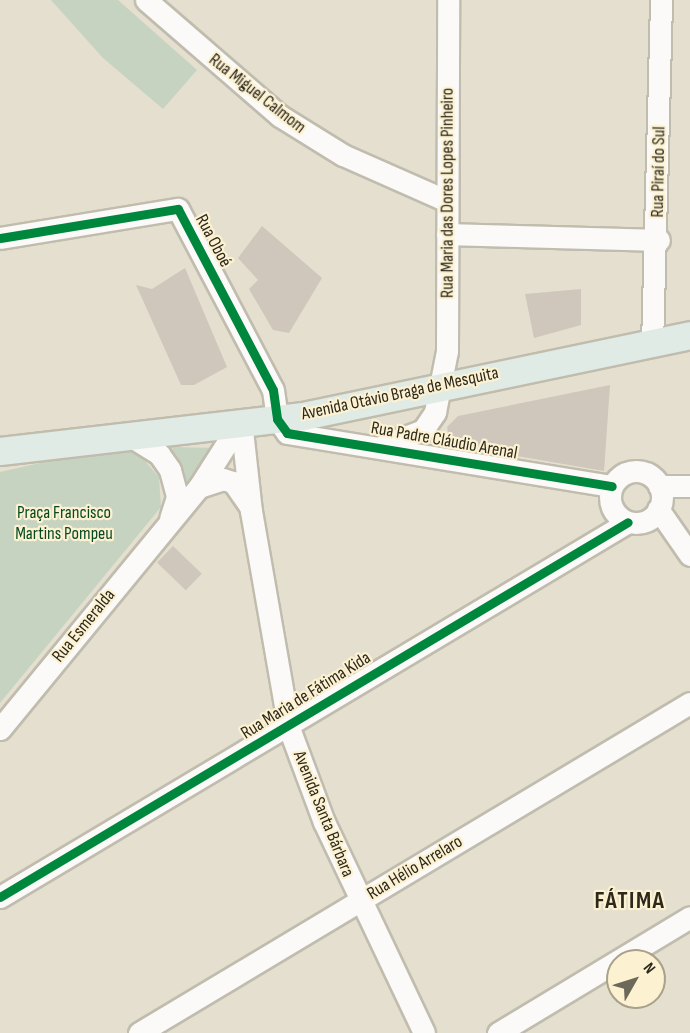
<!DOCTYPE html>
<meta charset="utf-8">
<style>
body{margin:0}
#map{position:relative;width:690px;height:1033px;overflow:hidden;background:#e4dfce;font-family:"Sofia Sans Condensed",sans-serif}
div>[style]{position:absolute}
.green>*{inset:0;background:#c7d3c1}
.building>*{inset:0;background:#cfc7bb;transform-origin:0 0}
.roads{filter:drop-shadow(2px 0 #c0bcae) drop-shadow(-2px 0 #c0bcae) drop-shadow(0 2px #c0bcae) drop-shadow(0 -2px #c0bcae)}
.minor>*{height:21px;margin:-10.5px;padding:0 10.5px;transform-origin:10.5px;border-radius:10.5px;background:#fbfaf8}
.minor>.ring{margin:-10.5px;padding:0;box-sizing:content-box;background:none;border:21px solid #fbfaf8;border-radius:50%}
.major>*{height:27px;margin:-13.5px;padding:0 13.5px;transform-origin:13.5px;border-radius:13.5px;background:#e1ebe5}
.cycleway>*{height:9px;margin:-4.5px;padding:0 4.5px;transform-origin:4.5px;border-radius:4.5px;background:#00873e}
span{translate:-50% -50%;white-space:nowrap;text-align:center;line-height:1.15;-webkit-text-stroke:4.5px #fcf1d1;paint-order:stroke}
.street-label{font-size:18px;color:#2c281c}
.park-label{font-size:18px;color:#064a24}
.district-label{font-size:24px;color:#2c281c;font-weight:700;letter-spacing:1.5px}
.north{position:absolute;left:606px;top:949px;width:60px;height:60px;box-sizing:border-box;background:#fcf1d1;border:2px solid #a9a189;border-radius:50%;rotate:51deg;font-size:16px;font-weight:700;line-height:24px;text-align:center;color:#2c281c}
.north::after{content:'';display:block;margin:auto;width:21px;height:27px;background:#6c685a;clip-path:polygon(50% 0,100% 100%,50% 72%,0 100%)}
</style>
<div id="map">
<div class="green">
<i style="clip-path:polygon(51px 0,118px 0,197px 70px,163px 109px,103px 58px)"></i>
<i style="clip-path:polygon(129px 443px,159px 477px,161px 507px,0 703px,0 472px)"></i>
<i style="clip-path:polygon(173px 447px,214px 448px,184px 496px,171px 455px)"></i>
</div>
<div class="building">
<i style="clip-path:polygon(262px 226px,322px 278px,289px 333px,273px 330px,249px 289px,258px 280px,238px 258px)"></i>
<i style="clip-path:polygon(185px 268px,227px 367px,194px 385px,181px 385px,136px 285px,152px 289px)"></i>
<i style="clip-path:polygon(581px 289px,581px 325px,534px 338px,525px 294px)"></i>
<i style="clip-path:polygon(610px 385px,604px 471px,458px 446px,449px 438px,447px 427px,458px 416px)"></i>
<i style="left:173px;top:546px;width:40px;height:23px;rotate:44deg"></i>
</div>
<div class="roads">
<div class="minor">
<i style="left:146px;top:0;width:177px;rotate:40.9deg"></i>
<i style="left:280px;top:116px;width:74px;rotate:31.8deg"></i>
<i style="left:343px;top:155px;width:111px;rotate:23.8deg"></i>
<i style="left:447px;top:234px;width:212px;rotate:1.6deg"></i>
<i style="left:0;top:238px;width:180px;rotate:-9.3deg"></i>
<i style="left:178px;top:209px;width:204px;rotate:62.3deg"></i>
<i style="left:273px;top:390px;width:29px;rotate:82deg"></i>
<i style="left:277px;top:419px;width:17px;rotate:54deg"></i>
<i style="left:287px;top:433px;width:329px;rotate:9.3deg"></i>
<i style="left:652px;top:345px;width:345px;rotate:-88.5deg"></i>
<i style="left:241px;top:421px;width:91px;rotate:83.7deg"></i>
<i style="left:251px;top:511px;width:220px;rotate:80.1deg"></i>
<i style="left:289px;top:728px;width:100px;rotate:69.6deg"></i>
<i style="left:324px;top:822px;width:233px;rotate:64.6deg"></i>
<i style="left:127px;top:434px;width:38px;rotate:32deg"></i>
<i style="left:159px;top:454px;width:19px;rotate:55deg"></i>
<i style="left:170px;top:470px;width:28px;rotate:75deg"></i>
<i style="left:177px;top:497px;width:22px;rotate:108deg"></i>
<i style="left:384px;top:445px;width:42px;rotate:-21deg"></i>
<i style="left:423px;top:430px;width:22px;rotate:-56deg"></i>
<i style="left:435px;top:412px;width:62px;rotate:-78.9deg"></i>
<i style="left:447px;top:351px;width:351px;rotate:-89.8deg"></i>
<i class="ring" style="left:610px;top:471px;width:31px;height:31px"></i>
<i style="left:659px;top:486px;width:31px"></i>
<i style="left:199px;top:487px;width:25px;rotate:-18deg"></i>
<i style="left:223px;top:479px;width:10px;rotate:17deg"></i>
<i style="left:233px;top:482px;width:28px;rotate:55deg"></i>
<i style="left:658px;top:509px;width:56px;rotate:55.2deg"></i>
<i style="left:0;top:729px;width:313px;rotate:-50.6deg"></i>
<i style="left:199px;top:487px;width:78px;rotate:-57.5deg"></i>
<i style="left:0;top:897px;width:731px;rotate:-30.84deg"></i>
<i style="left:139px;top:1033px;width:642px;rotate:-30.92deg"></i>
<i style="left:498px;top:1033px;width:224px;rotate:-31.1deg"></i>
</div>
<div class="major">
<i style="left:0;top:451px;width:305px;rotate:-6.6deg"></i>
<i style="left:303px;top:416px;width:395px;rotate:-11.8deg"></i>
</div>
</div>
<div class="cycleway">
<i style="left:0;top:238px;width:180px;rotate:-9.3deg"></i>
<i style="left:178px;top:209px;width:204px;rotate:62.3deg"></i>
<i style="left:273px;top:390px;width:29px;rotate:82deg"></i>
<i style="left:277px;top:419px;width:17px;rotate:54deg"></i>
<i style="left:287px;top:433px;width:329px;rotate:9.3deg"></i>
<i style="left:0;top:897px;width:731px;rotate:-30.84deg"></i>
</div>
<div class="street-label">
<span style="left:257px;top:94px;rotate:38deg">Rua Miguel Calmom</span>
<span style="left:659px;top:172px;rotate:-89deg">Rua Piraí do Sul</span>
<span style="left:448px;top:193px;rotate:-90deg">Rua Maria das Dores Lopes Pinheiro</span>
<span style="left:213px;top:241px;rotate:62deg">Rua Oboé</span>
<span style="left:400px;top:394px;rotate:-12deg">Avenida Otávio Braga de Mesquita</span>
<span style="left:444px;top:441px;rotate:10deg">Rua Padre Cláudio Arenal</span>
<span style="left:84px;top:626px;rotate:-51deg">Rua Esmeralda</span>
<span style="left:306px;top:696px;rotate:-32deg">Rua Maria de Fátima Kida</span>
<span style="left:323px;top:814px;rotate:68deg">Avenida Santa Bárbara</span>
<span style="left:415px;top:868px;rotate:-31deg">Rua Hélio Arrelaro</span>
</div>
<div class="park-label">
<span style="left:64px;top:524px">Praça Francisco<br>Martins Pompeu</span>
</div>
<div class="district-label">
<span style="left:630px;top:901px">FÁTIMA</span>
</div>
<div class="north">N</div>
</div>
